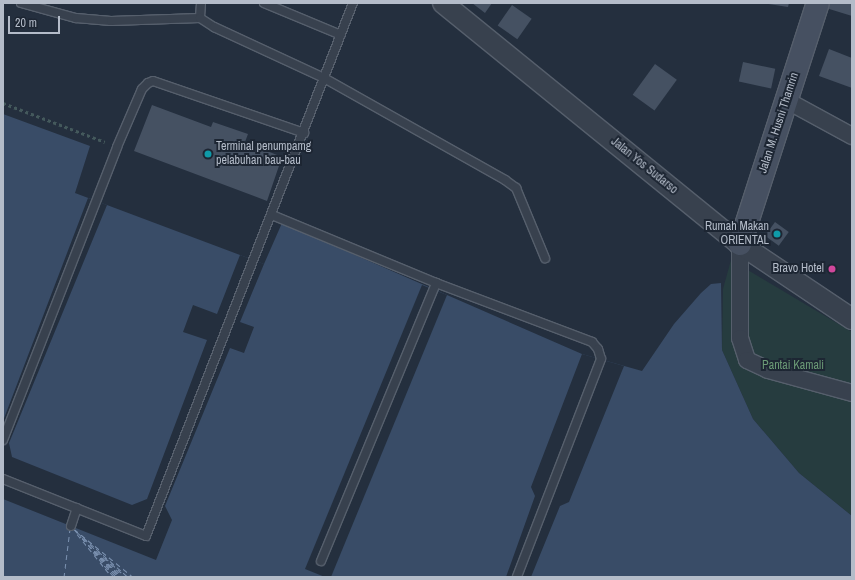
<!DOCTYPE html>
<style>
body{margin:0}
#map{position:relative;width:855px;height:580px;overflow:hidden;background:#242f3e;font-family:"Archivo Narrow",sans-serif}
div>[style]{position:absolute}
.green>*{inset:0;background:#263c3f}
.water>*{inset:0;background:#394c67}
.pier>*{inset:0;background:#242f3e}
.ferry>*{height:1px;margin-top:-0.5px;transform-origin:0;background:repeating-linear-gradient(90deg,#7c92b1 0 5px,transparent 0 9px)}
.building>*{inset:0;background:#455162;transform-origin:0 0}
.path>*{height:2.5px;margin-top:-1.25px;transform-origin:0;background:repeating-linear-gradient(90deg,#44595c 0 3px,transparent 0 6px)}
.roads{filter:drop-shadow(1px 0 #565f6c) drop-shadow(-1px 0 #565f6c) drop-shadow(0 1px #565f6c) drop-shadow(0 -1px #565f6c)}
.service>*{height:8px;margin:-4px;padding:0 4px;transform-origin:4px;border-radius:4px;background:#38414e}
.minor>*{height:16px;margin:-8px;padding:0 8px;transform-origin:8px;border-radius:8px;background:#38414e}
.tertiary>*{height:20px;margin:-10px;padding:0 10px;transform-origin:10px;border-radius:10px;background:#38414e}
.secondary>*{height:22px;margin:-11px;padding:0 11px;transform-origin:11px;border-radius:11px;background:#465061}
.dots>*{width:11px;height:11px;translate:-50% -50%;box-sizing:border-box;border:2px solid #1d2633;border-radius:50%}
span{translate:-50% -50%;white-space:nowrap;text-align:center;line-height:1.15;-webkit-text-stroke:4px #1d2633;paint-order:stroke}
.street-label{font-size:12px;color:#b4bcc9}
.poi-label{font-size:12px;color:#b4bcc9}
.left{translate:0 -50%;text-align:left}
.right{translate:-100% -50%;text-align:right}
.park-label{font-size:12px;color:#6b9a76}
.frame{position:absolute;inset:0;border:4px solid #b4bcc9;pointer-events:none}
.scale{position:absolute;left:8px;top:16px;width:52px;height:18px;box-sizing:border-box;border:2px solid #b4bcc9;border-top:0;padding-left:5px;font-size:12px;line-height:14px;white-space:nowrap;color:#b4bcc9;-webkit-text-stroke:3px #1d2633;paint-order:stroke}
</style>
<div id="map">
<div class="green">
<i style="clip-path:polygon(731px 260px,852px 332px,852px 516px,799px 473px,753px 419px,722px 350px,723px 289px)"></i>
</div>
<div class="water">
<i style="clip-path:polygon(3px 114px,90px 146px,75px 193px,264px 264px,282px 223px,582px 354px,642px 371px,674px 324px,701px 293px,711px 284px,721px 283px,722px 350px,753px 419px,799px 473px,852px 516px,852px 577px,3px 577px)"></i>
</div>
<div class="pier">
<i style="clip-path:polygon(88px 198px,107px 205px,9px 443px,12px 457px,132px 505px,147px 499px,207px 340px,183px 332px,193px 305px,217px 314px,240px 255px,264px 264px,240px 322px,254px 327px,244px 353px,230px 348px,165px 506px,172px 520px,156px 560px,3px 499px,3px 421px)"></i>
<i style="clip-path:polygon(422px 285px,447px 295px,331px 577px,325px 577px,305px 569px)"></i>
<i style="clip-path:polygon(582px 354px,624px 366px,569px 502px,560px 506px,531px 577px,506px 577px,535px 496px,531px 487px)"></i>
</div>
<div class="ferry">
<i style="left:74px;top:529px;width:76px;rotate:39.1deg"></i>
<i style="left:74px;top:529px;width:11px;rotate:49deg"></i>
<i style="left:77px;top:532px;width:65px;rotate:43.8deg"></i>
<i style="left:77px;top:534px;width:55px;rotate:50.9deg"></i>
<i style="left:83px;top:537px;width:60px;rotate:41.6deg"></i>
<i style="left:82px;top:538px;width:54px;rotate:45.7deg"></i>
<i style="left:82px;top:538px;width:52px;rotate:48.9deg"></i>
<i style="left:94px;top:551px;width:35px;rotate:47deg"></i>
<i style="left:95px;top:551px;width:37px;rotate:44deg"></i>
<i style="left:98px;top:551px;width:38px;rotate:43deg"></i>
<i style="left:93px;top:552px;width:33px;rotate:50deg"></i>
<i style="left:64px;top:577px;width:48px;rotate:-82.9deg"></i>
</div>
<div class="building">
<i style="clip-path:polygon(472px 3px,492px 3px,485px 13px)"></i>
<i style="clip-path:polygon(762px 3px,789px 3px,788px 7px)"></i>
<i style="clip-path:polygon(828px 3px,852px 3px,852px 16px,826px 8px)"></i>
<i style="left:512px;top:5px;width:24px;height:25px;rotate:35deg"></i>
<i style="clip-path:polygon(829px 49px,852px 58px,852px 88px,819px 76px)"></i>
<i style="left:743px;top:62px;width:33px;height:20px;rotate:12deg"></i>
<i style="left:655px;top:64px;width:27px;height:38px;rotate:36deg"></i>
<i style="clip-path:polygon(152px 105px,211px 127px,213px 122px,248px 134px,245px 142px,282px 157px,267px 201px,134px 151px)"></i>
<i style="left:775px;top:222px;width:17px;height:17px;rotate:36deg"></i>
</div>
<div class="path">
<i style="left:3px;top:103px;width:109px;rotate:20.9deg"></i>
</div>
<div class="roads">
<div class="service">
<i style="left:21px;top:3px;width:57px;rotate:15.3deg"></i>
<i style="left:76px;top:18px;width:35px;rotate:5deg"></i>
<i style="left:111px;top:21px;width:89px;rotate:-1.9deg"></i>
<i style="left:201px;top:3px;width:15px;rotate:94deg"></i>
<i style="left:200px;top:18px;width:17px;rotate:33deg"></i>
<i style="left:214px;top:27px;width:121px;rotate:24.9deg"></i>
<i style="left:324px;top:78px;width:208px;rotate:29.4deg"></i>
<i style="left:505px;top:180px;width:14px;rotate:36deg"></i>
<i style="left:516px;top:188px;width:76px;rotate:67.5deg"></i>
<i style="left:264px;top:3px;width:83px;rotate:22.6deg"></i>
<i style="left:272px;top:215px;width:178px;rotate:22.5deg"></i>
<i style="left:436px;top:283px;width:167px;rotate:20.7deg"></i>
<i style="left:592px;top:342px;width:9px;rotate:49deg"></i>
<i style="left:598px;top:349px;width:10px;rotate:73deg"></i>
<i style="left:601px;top:359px;width:234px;rotate:111.1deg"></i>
<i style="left:3px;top:440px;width:314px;rotate:-68.7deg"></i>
<i style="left:117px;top:147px;width:63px;rotate:-66.7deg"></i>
<i style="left:142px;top:89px;width:8px;rotate:-45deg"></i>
<i style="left:148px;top:83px;width:5px;rotate:-22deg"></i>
<i style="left:153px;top:81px;width:160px;rotate:19deg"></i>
<i style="left:3px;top:479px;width:154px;rotate:21.7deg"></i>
<i style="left:146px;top:536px;width:572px;rotate:-68.78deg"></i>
<i style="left:71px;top:526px;width:19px;rotate:-72deg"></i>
<i style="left:321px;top:561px;width:301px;rotate:-67.5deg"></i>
</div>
<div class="minor">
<i style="left:786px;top:100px;width:75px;rotate:28.6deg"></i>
<i style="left:740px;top:244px;width:94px;rotate:90deg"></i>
<i style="left:740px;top:338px;width:23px;rotate:72deg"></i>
<i style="left:747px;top:360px;width:23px;rotate:25deg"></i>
<i style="left:768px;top:370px;width:87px;rotate:15.3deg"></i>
</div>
<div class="tertiary">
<i style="left:443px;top:3px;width:382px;rotate:39.1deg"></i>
<i style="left:740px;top:244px;width:135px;rotate:33.8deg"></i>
</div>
<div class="secondary">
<i style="left:740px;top:244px;width:253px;rotate:-72.1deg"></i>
</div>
</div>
<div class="dots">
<i style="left:208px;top:154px;background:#0f9aa8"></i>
<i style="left:777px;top:234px;background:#0f9aa8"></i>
<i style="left:832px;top:269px;background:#d1479c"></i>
</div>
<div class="street-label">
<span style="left:779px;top:123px;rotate:-72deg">Jalan M. Husni Thamrin</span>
<span style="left:644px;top:166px;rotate:39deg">Jalan Yos Sudarso</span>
</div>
<div class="poi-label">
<span class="left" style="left:216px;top:154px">Terminal penumpamg<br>pelabuhan bau-bau</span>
<span class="right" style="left:769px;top:234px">Rumah Makan<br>ORIENTAL</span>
<span class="right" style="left:824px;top:269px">Bravo Hotel</span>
</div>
<div class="park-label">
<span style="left:793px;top:366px">Pantai Kamali</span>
</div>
<div class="frame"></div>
<div class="scale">20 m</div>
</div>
